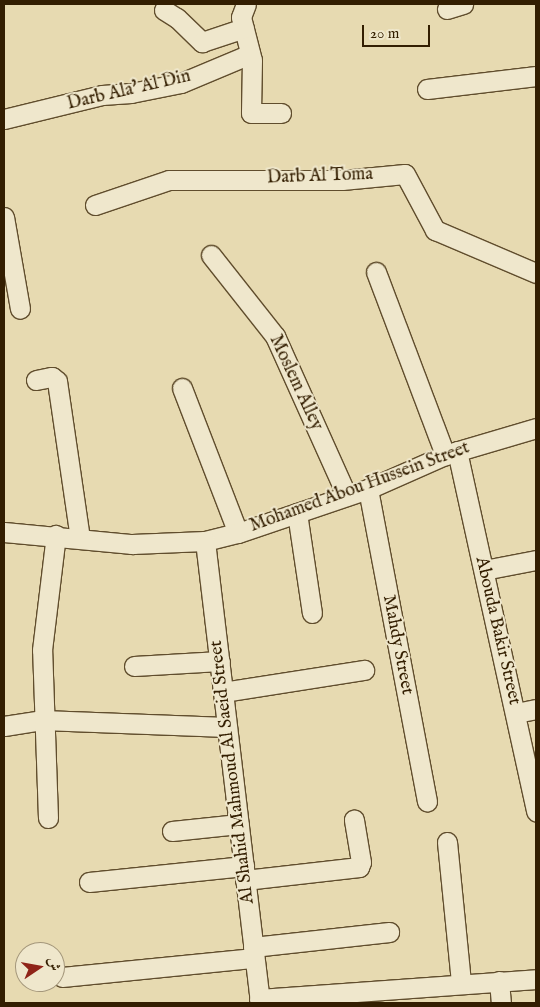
<!DOCTYPE html>
<meta charset="utf-8">
<style>
body{margin:0}
#map{position:relative;width:540px;height:1007px;overflow:hidden;background:#e7dab1;font-family:"IM FELL English",Amiri,serif}
div>[style]{position:absolute}
.roads{filter:drop-shadow(1px 0 #604d2d) drop-shadow(-1px 0 #604d2d) drop-shadow(0 1px #604d2d) drop-shadow(0 -1px #604d2d)}
.street>*{height:19px;margin:-9.5px;padding:0 9.5px;transform-origin:9.5px;border-radius:9.5px;background:#efe7cc}
span{translate:-50% -50%;white-space:nowrap;text-align:center;line-height:1.15;-webkit-text-stroke:4px #efe7cc;paint-order:stroke}
.street-label{font-size:18px;color:#331e01}
.frame{position:absolute;inset:0;border:5px solid #331e01;pointer-events:none}
.north{position:absolute;left:15px;top:942px;width:50px;height:50px;box-sizing:border-box;background:#efe7cc;border:1px solid #a4977b;border-radius:50%;rotate:78deg;font-size:14px;font-weight:700;line-height:20px;text-align:center;color:#331e01}
.north::after{content:'';display:block;margin:auto;width:18px;height:22px;background:#8f2418;clip-path:polygon(50% 0,100% 100%,50% 72%,0 100%)}
.scale{position:absolute;left:362px;top:25px;width:68px;height:22px;box-sizing:border-box;border:2px solid #331e01;border-top:0;padding-left:6px;font-size:15px;line-height:18px;white-space:nowrap;color:#331e01;-webkit-text-stroke:4px #efe7cc;paint-order:stroke}
</style>
<div id="map">
<div class="roads">
<div class="street">
<i style="left:246px;top:4px;width:14px;rotate:111deg"></i>
<i style="left:241px;top:17px;width:44px;rotate:75.7deg"></i>
<i style="left:252px;top:60px;width:53px;rotate:91.1deg"></i>
<i style="left:251px;top:113px;width:30px"></i>
<i style="left:447px;top:9px;width:17px;rotate:-17deg"></i>
<i style="left:164px;top:10px;width:15px;rotate:32deg"></i>
<i style="left:177px;top:18px;width:35px;rotate:44deg"></i>
<i style="left:202px;top:42px;width:44px;rotate:-18.4deg"></i>
<i style="left:427px;top:89px;width:110px;rotate:-6.8deg"></i>
<i style="left:4px;top:119px;width:101px;rotate:-13.8deg"></i>
<i style="left:102px;top:95px;width:29px;rotate:-4deg"></i>
<i style="left:131px;top:93px;width:51px;rotate:-11.3deg"></i>
<i style="left:181px;top:83px;width:75px;rotate:-22.8deg"></i>
<i style="left:95px;top:205px;width:78px;rotate:-18.7deg"></i>
<i style="left:169px;top:180px;width:173px"></i>
<i style="left:342px;top:180px;width:63px;rotate:-5.4deg"></i>
<i style="left:405px;top:174px;width:64px;rotate:61.8deg"></i>
<i style="left:435px;top:230px;width:110px;rotate:23.1deg"></i>
<i style="left:4px;top:217px;width:93px;rotate:80.1deg"></i>
<i style="left:211px;top:255px;width:103px;rotate:51.7deg"></i>
<i style="left:275px;top:336px;width:175px;rotate:65.8deg"></i>
<i style="left:376px;top:272px;width:196px;rotate:69.3deg"></i>
<i style="left:36px;top:380px;width:16px;rotate:-11deg"></i>
<i style="left:52px;top:377px;width:6px;rotate:39deg"></i>
<i style="left:57px;top:381px;width:159px;rotate:81.7deg"></i>
<i style="left:182px;top:388px;width:155px;rotate:68.9deg"></i>
<i style="left:457px;top:451px;width:369px;rotate:77.6deg"></i>
<i style="left:368px;top:489px;width:318px;rotate:79.3deg"></i>
<i style="left:297px;top:513px;width:101px;rotate:81.5deg"></i>
<i style="left:4px;top:532px;width:129px;rotate:5.4deg"></i>
<i style="left:132px;top:544px;width:73px;rotate:-2.4deg"></i>
<i style="left:205px;top:541px;width:34px;rotate:-14deg"></i>
<i style="left:238px;top:533px;width:137px;rotate:-18.7deg"></i>
<i style="left:368px;top:489px;width:84px;rotate:-23.8deg"></i>
<i style="left:445px;top:455px;width:95px;rotate:-16.5deg"></i>
<i style="left:205px;top:541px;width:465px;rotate:83.2deg"></i>
<i style="left:484px;top:570px;width:53px;rotate:-10.9deg"></i>
<i style="left:134px;top:666px;width:86px;rotate:-3.3deg"></i>
<i style="left:223px;top:692px;width:143px;rotate:-8.9deg"></i>
<i style="left:516px;top:713px;width:20px;rotate:-11deg"></i>
<i style="left:4px;top:726px;width:38px;rotate:-9deg"></i>
<i style="left:42px;top:720px;width:185px;rotate:2.2deg"></i>
<i style="left:48px;top:818px;width:168px;rotate:-92deg"></i>
<i style="left:42px;top:650px;width:116px;rotate:-83.1deg"></i>
<i style="left:172px;top:831px;width:67px;rotate:-6deg"></i>
<i style="left:447px;top:842px;width:142px;rotate:84.3deg"></i>
<i style="left:245px;top:880px;width:115px;rotate:-6.5deg"></i>
<i style="left:359px;top:867px;width:5px;rotate:-68deg"></i>
<i style="left:361px;top:862px;width:43px;rotate:-99.5deg"></i>
<i style="left:89px;top:882px;width:156px;rotate:-5.9deg"></i>
<i style="left:253px;top:947px;width:137px;rotate:-6.3deg"></i>
<i style="left:62px;top:977px;width:193px;rotate:-5.7deg"></i>
<i style="left:499px;top:981px;width:22px;rotate:85deg"></i>
<i style="left:259px;top:999px;width:278px;rotate:-4.1deg"></i>
</div>
</div>
<div class="street-label">
<span style="left:129px;top:91px;rotate:-13deg">Darb Ala' Al Din</span>
<span style="left:320px;top:177px;rotate:-2deg">Darb Al Toma</span>
<span style="left:295px;top:383px;rotate:65deg">Moslem Alley</span>
<span style="left:360px;top:488px;rotate:-20deg">Mohamed Abou Hussein Street</span>
<span style="left:497px;top:631px;rotate:77deg">Abouda Bakir Street</span>
<span style="left:397px;top:645px;rotate:79deg">Mahdy Street</span>
<span style="left:233px;top:772px;rotate:-97deg">Al Shahid Mahmoud Al Saeid Street</span>
</div>
<div class="frame"></div>
<div class="north">ش</div>
<div class="scale">20 m</div>
</div>
